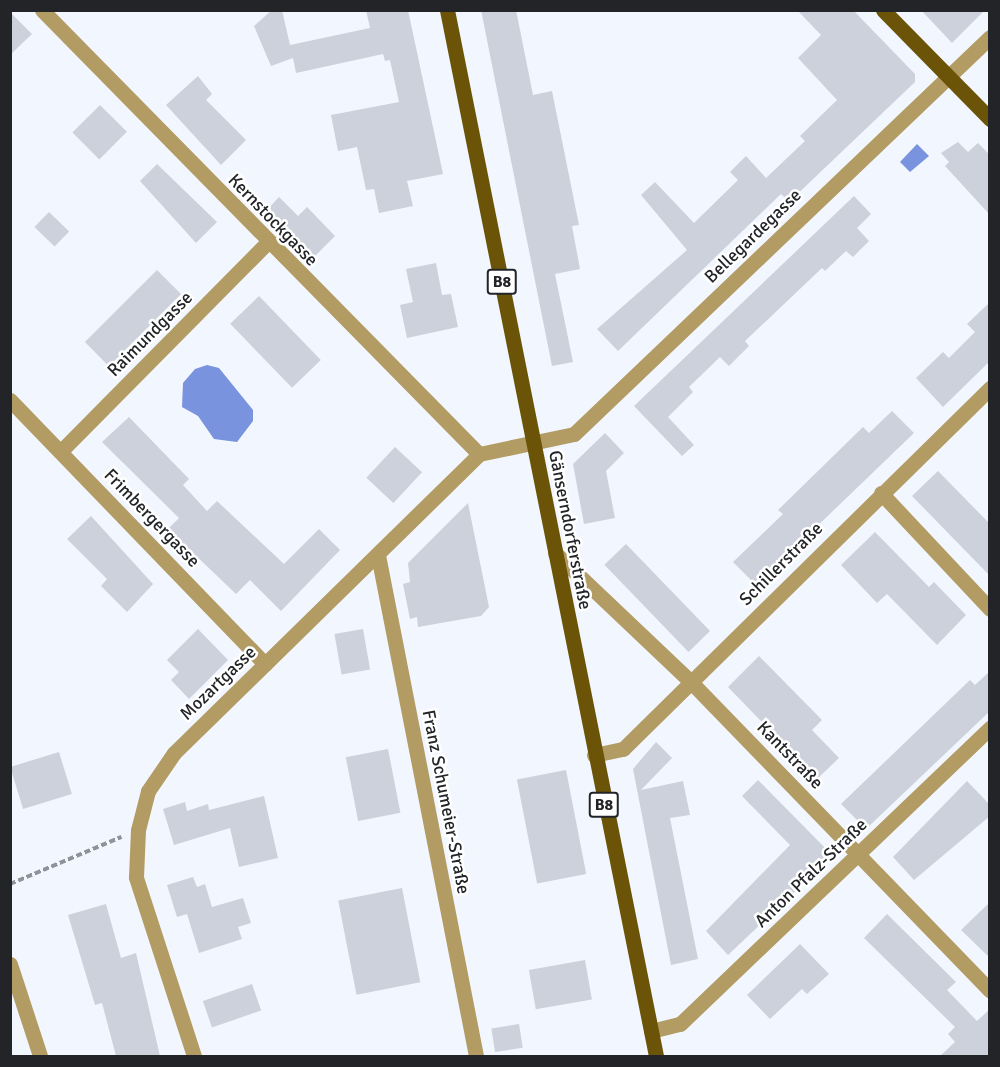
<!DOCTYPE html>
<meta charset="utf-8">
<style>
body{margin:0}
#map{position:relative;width:1000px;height:1067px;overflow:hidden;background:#f2f6ff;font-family:Signika,sans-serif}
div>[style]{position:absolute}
.water>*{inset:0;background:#7993df}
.building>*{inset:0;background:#cdd1dc;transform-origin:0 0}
.path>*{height:4px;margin-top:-2px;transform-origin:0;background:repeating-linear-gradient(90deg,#8f9299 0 6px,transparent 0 9px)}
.minor>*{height:15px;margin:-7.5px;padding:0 7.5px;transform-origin:7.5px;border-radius:7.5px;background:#b29c63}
.major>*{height:15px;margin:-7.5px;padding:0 7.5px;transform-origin:7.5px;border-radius:7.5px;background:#6b5307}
span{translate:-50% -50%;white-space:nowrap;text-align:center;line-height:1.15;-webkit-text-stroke:5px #fff;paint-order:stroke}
.shield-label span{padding:2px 4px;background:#fff;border:2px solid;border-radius:4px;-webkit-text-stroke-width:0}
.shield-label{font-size:16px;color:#222428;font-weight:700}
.street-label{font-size:18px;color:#222428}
.frame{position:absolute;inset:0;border:12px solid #222428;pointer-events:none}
</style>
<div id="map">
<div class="water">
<i style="clip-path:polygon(917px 144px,929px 156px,910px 172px,900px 162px)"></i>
<i style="clip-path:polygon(207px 365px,219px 368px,253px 410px,253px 421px,237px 442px,214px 439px,198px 416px,182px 407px,183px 383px,195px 369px)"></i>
</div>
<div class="building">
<i style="clip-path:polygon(272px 10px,282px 10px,290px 45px,370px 28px,366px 10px,408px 10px,443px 174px,407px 181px,413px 206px,379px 213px,374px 189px,366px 190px,357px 147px,338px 151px,331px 115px,399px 102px,390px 60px,385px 61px,383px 54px,296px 73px,293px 58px,271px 66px,254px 26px)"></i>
<i style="clip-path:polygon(481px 10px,516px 10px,533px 95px,552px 91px,579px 225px,572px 226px,580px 269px,555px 274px,573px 362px,552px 366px)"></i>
<i style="clip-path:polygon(797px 10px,853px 10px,915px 74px,915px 82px,789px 202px,781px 194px,618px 351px,597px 329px,687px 250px,641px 195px,655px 182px,694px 223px,738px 180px,730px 172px,746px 156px,766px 178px,805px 141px,800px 136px,837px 100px,798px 58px,821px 35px)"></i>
<i style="clip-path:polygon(921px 10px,985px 10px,952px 43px)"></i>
<i style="clip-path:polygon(10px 12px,32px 34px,10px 55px)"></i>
<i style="clip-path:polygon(198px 76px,212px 94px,206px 100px,246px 140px,221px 165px,166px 105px)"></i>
<i style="left:100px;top:105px;width:38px;height:39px;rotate:45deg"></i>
<i style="clip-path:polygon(958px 142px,968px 152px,978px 143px,990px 155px,990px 215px,945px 166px,949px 162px,941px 153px)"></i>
<i style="clip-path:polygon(157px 164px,217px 222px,196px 243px,140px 181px)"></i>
<i style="clip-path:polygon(854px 196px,871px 214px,857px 228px,869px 241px,853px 257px,846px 251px,825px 271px,822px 268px,745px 341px,749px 346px,729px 366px,720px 357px,689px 387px,693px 392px,668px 417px,694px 445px,682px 456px,634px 406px)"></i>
<i style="clip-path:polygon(279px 197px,298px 216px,307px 207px,335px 236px,311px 260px,264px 213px)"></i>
<i style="left:49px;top:212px;width:28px;height:21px;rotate:44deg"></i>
<i style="clip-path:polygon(436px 263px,442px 295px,451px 294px,458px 327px,407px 338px,400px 305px,413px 302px,406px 269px)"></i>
<i style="left:157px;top:270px;width:34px;height:102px;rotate:45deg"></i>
<i style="left:259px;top:296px;width:89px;height:40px;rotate:46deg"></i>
<i style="clip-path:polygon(990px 302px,990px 361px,943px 407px,916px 378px,943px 352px,949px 358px,975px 332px,967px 324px)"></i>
<i style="clip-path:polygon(892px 411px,914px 433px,756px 585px,733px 562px,783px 514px,778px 510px,863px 427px,869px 433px)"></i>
<i style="clip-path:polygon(129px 417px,189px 479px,183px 485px,207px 511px,217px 501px,284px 564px,319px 529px,340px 550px,281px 611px,250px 580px,236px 594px,168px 529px,179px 518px,102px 442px)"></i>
<i style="clip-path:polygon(605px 433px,624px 453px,606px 471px,615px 518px,584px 524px,573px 464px)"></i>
<i style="left:395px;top:447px;width:37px;height:42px;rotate:43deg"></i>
<i style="clip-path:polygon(938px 471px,990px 524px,990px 576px,912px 496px)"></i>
<i style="clip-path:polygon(468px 503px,489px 607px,481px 616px,418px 627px,417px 617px,410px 619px,403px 584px,410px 582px,408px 563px)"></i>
<i style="clip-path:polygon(91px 516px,153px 584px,127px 612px,101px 586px,107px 579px,67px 539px)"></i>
<i style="clip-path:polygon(875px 532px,929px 587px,934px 582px,966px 615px,937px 645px,887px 594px,877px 603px,841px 565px)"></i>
<i style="left:626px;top:544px;width:121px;height:30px;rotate:46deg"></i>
<i style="clip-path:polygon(198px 629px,228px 660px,189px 699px,171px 680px,179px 672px,167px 660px)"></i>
<i style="left:363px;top:629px;width:41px;height:29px;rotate:80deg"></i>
<i style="clip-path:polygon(759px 656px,822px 720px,812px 730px,839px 758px,817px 779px,728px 687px)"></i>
<i style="clip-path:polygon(990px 671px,990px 711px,866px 829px,841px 804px,970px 680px,975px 685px)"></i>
<i style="clip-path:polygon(656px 742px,672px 758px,641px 790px,683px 781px,690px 815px,670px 818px,698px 959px,671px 965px,633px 769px)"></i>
<i style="left:388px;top:749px;width:65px;height:43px;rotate:79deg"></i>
<i style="left:59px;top:752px;width:44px;height:51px;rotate:73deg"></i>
<i style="left:566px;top:770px;width:106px;height:50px;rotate:79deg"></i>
<i style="clip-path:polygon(758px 780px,833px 856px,728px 955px,706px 931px,790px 845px,742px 796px)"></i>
<i style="clip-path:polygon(967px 781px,990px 805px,990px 816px,914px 880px,893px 857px)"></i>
<i style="clip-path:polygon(264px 796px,278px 858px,239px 867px,230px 828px,174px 845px,163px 809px,185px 802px,187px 811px,208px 804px,209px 810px)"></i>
<i style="clip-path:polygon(193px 877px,197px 887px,205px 884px,212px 907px,243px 898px,251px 923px,238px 927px,242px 939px,199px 953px,187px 914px,177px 917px,167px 885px)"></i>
<i style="left:402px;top:888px;width:96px;height:65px;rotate:79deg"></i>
<i style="clip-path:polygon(990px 902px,990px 958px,961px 930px)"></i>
<i style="clip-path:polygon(106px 904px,121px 958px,136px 953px,160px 1056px,116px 1056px,102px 1003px,95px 1005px,68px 915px)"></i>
<i style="clip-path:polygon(887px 914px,956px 982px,947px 990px,977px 1021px,990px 1009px,990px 1056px,940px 1056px,955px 1042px,948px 1034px,955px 1027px,864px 938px)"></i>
<i style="clip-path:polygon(800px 944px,829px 974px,807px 994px,802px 989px,770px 1019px,747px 995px)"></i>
<i style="left:585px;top:960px;width:40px;height:57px;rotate:80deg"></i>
<i style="left:252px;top:984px;width:28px;height:52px;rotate:71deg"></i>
<i style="left:519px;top:1024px;width:24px;height:28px;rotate:81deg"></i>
</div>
<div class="path">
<i style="left:10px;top:884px;width:121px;rotate:-22.9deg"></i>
</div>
<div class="minor">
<i style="left:42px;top:10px;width:623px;rotate:45.46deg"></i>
<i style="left:10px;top:400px;width:367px;rotate:46deg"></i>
<i style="left:61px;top:451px;width:293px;rotate:-45.3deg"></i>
<i style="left:881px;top:493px;width:159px;rotate:46.8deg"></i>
<i style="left:555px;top:553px;width:186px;rotate:43.5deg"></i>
<i style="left:690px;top:681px;width:431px;rotate:45.9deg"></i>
<i style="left:378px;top:555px;width:510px;rotate:78.93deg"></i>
<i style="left:594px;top:755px;width:30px;rotate:-12deg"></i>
<i style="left:623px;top:749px;width:515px;rotate:-44.53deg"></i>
<i style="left:10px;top:964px;width:97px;rotate:71.9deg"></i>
<i style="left:651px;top:1031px;width:30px;rotate:-14deg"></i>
<i style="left:680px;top:1024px;width:429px;rotate:-43.7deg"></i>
<i style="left:194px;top:1056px;width:188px;rotate:-108deg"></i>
<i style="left:136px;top:877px;width:47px;rotate:-87.6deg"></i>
<i style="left:138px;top:830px;width:40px;rotate:-75.6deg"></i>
<i style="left:148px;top:791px;width:46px;rotate:-55.6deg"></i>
<i style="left:174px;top:753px;width:427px;rotate:-44.4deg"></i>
<i style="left:479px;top:454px;width:97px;rotate:-11.9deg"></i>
<i style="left:574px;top:434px;width:575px;rotate:-43.66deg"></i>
</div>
<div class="major">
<i style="left:447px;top:10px;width:1067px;rotate:78.7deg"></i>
<i style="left:883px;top:10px;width:153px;rotate:45.5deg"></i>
</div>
<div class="shield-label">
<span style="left:502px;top:282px">B8</span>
<span style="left:604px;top:805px">B8</span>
</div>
<div class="street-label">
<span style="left:273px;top:220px;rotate:46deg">Kernstockgasse</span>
<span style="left:753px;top:236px;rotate:-44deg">Bellegardegasse</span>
<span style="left:150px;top:334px;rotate:-45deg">Raimundgasse</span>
<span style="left:152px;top:518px;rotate:46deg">Frimbergergasse</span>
<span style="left:570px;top:530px;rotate:79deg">Gänserndorferstraße</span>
<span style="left:781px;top:564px;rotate:-45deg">Schillerstraße</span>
<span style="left:218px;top:683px;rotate:-44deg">Mozartgasse</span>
<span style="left:790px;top:755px;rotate:46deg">Kantstraße</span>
<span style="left:446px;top:802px;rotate:79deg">Franz Schumeier-Straße</span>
<span style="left:811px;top:873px;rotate:-44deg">Anton Pfalz-Straße</span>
</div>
<div class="frame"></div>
</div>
